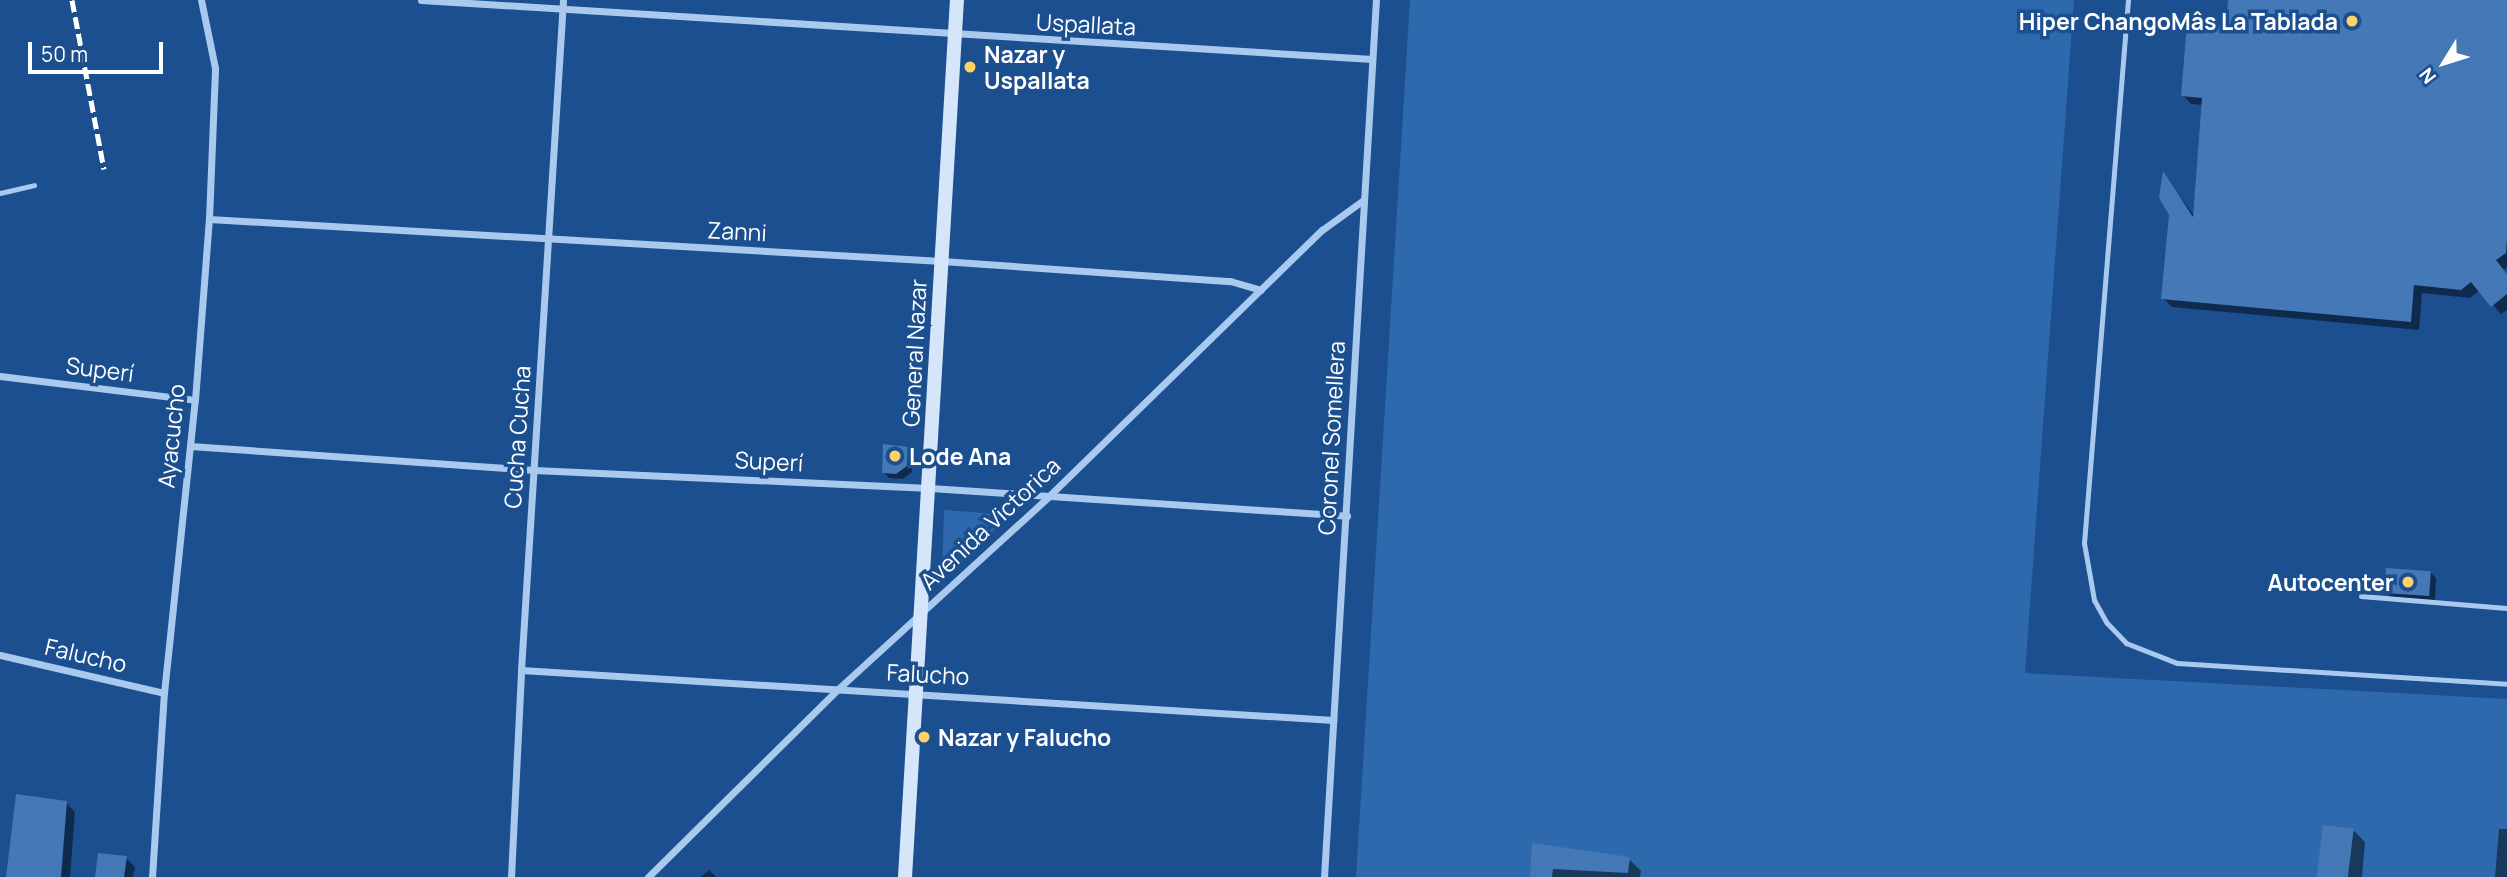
<!DOCTYPE html>
<meta charset="utf-8">
<style>
body{margin:0}
#map{position:relative;width:2507px;height:877px;overflow:hidden;background:#1b4f8f;font-family:Manrope,sans-serif}
div>[style]{position:absolute}
.green>*{inset:0;background:#2e69ad}
.shadow>*{inset:0;background:#0007}
.building>*{inset:0;background:#4478b7;transform-origin:0 0}
.lane>*{height:5px;margin:-2.5px;padding:0 2.5px;transform-origin:2.5px;border-radius:2.5px;background:#a9c9ee}
.street>*{height:7px;margin:-3.5px;padding:0 3.5px;transform-origin:3.5px;border-radius:3.5px;background:#a9c9ee}
.secondary>*{height:14px;margin:-7px;padding:0 7px;transform-origin:7px;border-radius:7px;background:#d6e6fa}
.rail>*{height:5px;margin-top:-2.5px;transform-origin:0;background:repeating-linear-gradient(90deg,#fff 0 12px,transparent 0 17px)}
.dots>*{width:19px;height:19px;translate:-50% -50%;box-sizing:border-box;border:4px solid #1b4f8f;border-radius:50%}
span{translate:-50% -50%;white-space:nowrap;text-align:center;line-height:1.15;-webkit-text-stroke:7px #1b4f8f;paint-order:stroke}
.poi-label{font-size:23px;color:#fff;font-weight:700}
.right{translate:-100% -50%;text-align:right}
.left{translate:0 -50%;text-align:left}
.street-label{font-size:23px;color:#fff}
.north{position:absolute;left:2409px;top:28px;width:70px;height:70px;-webkit-text-stroke:5px #1b4f8f;paint-order:stroke;rotate:232deg;font-size:19px;font-weight:700;line-height:28px;text-align:center;color:#fff}
.north::after{content:'';display:block;margin:auto;width:24px;height:32px;background:#fff;clip-path:polygon(50% 0,100% 100%,50% 72%,0 100%)}
.scale{position:absolute;left:28px;top:42px;width:135px;height:32px;box-sizing:border-box;border:4px solid #fff;border-top:0;padding-left:9px;font-size:21px;line-height:24px;white-space:nowrap;color:#fff;-webkit-text-stroke:5px #1b4f8f;paint-order:stroke}
</style>
<div id="map">
<div class="green">
<i style="clip-path:polygon(1410px 0,2074px 0,2025px 673px,2507px 699px,2507px 877px,1356px 877px)"></i>
<i style="clip-path:polygon(944px 510px,1010px 515px,942px 580px)"></i>
</div>
<div class="shadow">
<i style="clip-path:polygon(2230px 0,2507px 0,2507px 267px,2504px 270px,2507px 274px,2507px 310px,2501px 314px,2480px 290px,2470px 298px,2422px 293px,2419px 330px,2172px 307px,2163px 298px,2170px 215px,2164px 175px,2195px 217px,2203px 105px,2191px 104px,2183px 95px,2228px 28px)"></i>
<i style="clip-path:polygon(908px 448px,913px 454px,912px 472px,903px 479px,889px 478px,884px 473px)"></i>
<i style="clip-path:polygon(2430px 572px,2436px 578px,2435px 600px,2392px 598px,2386px 592px)"></i>
<i style="clip-path:polygon(66px 803px,75px 812px,70px 877px,8px 877px)"></i>
<i style="clip-path:polygon(2499px 829px,2507px 829px,2507px 877px,2495px 877px)"></i>
<i style="clip-path:polygon(2353px 830px,2365px 842px,2362px 877px,2319px 877px)"></i>
<i style="clip-path:polygon(1534px 845px,1629px 859px,1641px 871px,1640px 877px,1531px 877px)"></i>
<i style="clip-path:polygon(126px 858px,135px 867px,133px 877px,97px 877px)"></i>
<i style="clip-path:polygon(709px 870px,716px 877px,701px 877px)"></i>
</div>
<div class="building">
<i style="clip-path:polygon(2228px 0,2507px 0,2507px 239px,2506px 253px,2496px 260px,2507px 274px,2507px 294px,2491px 307px,2471px 282px,2461px 290px,2414px 285px,2411px 322px,2161px 299px,2169px 215px,2159px 198px,2163px 171px,2193px 217px,2202px 98px,2181px 96px,2187px 23px,2226px 26px)"></i>
<i style="clip-path:polygon(883px 444px,908px 447px,907px 466px,896px 474px,882px 473px)"></i>
<i style="left:2386px;top:568px;width:45px;height:25px;rotate:4deg"></i>
<i style="clip-path:polygon(16px 794px,67px 801px,61px 877px,6px 877px)"></i>
<i style="left:2323px;top:825px;width:31px;height:52px;rotate:7deg"></i>
<i style="clip-path:polygon(1532px 843px,1630px 857px,1628px 873px,1553px 869px,1552px 877px,1530px 877px)"></i>
<i style="clip-path:polygon(98px 853px,127px 856px,124px 877px,95px 877px)"></i>
</div>
<div class="lane">
<i style="left:2128px;top:0;width:545px;rotate:94.63deg"></i>
<i style="left:2084px;top:543px;width:58px;rotate:80deg"></i>
<i style="left:2094px;top:600px;width:26px;rotate:61deg"></i>
<i style="left:2107px;top:623px;width:28px;rotate:46deg"></i>
<i style="left:2126px;top:643px;width:55px;rotate:21.4deg"></i>
<i style="left:2177px;top:663px;width:331px;rotate:3.6deg"></i>
<i style="left:0;top:193px;width:35px;rotate:-13deg"></i>
<i style="left:2361px;top:596px;width:146px;rotate:4.7deg"></i>
</div>
<div class="street">
<i style="left:421px;top:0;width:953px;rotate:3.55deg"></i>
<i style="left:209px;top:219px;width:734px;rotate:3.28deg"></i>
<i style="left:942px;top:261px;width:289px;rotate:4deg"></i>
<i style="left:1230px;top:281px;width:32px;rotate:16deg"></i>
<i style="left:0;top:376px;width:196px;rotate:7deg"></i>
<i style="left:190px;top:446px;width:345px;rotate:4deg"></i>
<i style="left:534px;top:470px;width:396px;rotate:2.6deg"></i>
<i style="left:930px;top:488px;width:418px;rotate:3.8deg"></i>
<i style="left:0;top:655px;width:168px;rotate:13deg"></i>
<i style="left:521px;top:670px;width:814px;rotate:3.52deg"></i>
<i style="left:152px;top:877px;width:184px;rotate:-86.3deg"></i>
<i style="left:164px;top:693px;width:295px;rotate:-84deg"></i>
<i style="left:195px;top:400px;width:182px;rotate:-85.6deg"></i>
<i style="left:209px;top:219px;width:151px;rotate:-87.7deg"></i>
<i style="left:215px;top:68px;width:69px;rotate:-101.6deg"></i>
<i style="left:511px;top:877px;width:207px;rotate:-87.2deg"></i>
<i style="left:521px;top:670px;width:671px;rotate:-86.41deg"></i>
<i style="left:648px;top:877px;width:267px;rotate:-44.7deg"></i>
<i style="left:838px;top:689px;width:286px;rotate:-42.4deg"></i>
<i style="left:1049px;top:496px;width:381px;rotate:-44.3deg"></i>
<i style="left:1322px;top:230px;width:49px;rotate:-35.9deg"></i>
<i style="left:1324px;top:877px;width:879px;rotate:-86.61deg"></i>
</div>
<div class="secondary">
<i style="left:905px;top:877px;width:879px;rotate:-86.61deg"></i>
</div>
<div class="rail">
<i style="left:72px;top:0;width:172px;rotate:79.3deg"></i>
</div>
<div class="dots">
<i style="left:2352px;top:21px;background:#ffd166"></i>
<i style="left:970px;top:67px;background:#ffd166"></i>
<i style="left:895px;top:456px;background:#ffd166"></i>
<i style="left:2408px;top:582px;background:#ffd166"></i>
<i style="left:924px;top:737px;background:#ffd166"></i>
</div>
<div class="poi-label">
<span class="right" style="left:2338px;top:21px">Hiper ChangoMâs La Tablada</span>
<span class="left" style="left:984px;top:67px">Nazar y<br>Uspallata</span>
<span class="left" style="left:909px;top:456px">Lode Ana</span>
<span class="right" style="left:2394px;top:582px">Autocenter</span>
<span class="left" style="left:938px;top:737px">Nazar y Falucho</span>
</div>
<div class="street-label">
<span style="left:1086px;top:24px;rotate:3deg">Uspallata</span>
<span style="left:737px;top:231px;rotate:3deg">Zanni</span>
<span style="left:914px;top:353px;rotate:-87deg">General Nazar</span>
<span style="left:100px;top:369px;rotate:7deg">Superí</span>
<span style="left:171px;top:436px;rotate:-84deg">Ayacucho</span>
<span style="left:517px;top:437px;rotate:-86deg">Cucha Cucha</span>
<span style="left:1331px;top:438px;rotate:-87deg">Coronel Somellera</span>
<span style="left:769px;top:461px;rotate:3deg">Superí</span>
<span style="left:990px;top:523px;rotate:-43deg">Avenida Victorica</span>
<span style="left:86px;top:655px;rotate:13deg">Falucho</span>
<span style="left:928px;top:674px;rotate:3deg">Falucho</span>
</div>
<div class="north">N</div>
<div class="scale">50 m</div>
</div>
